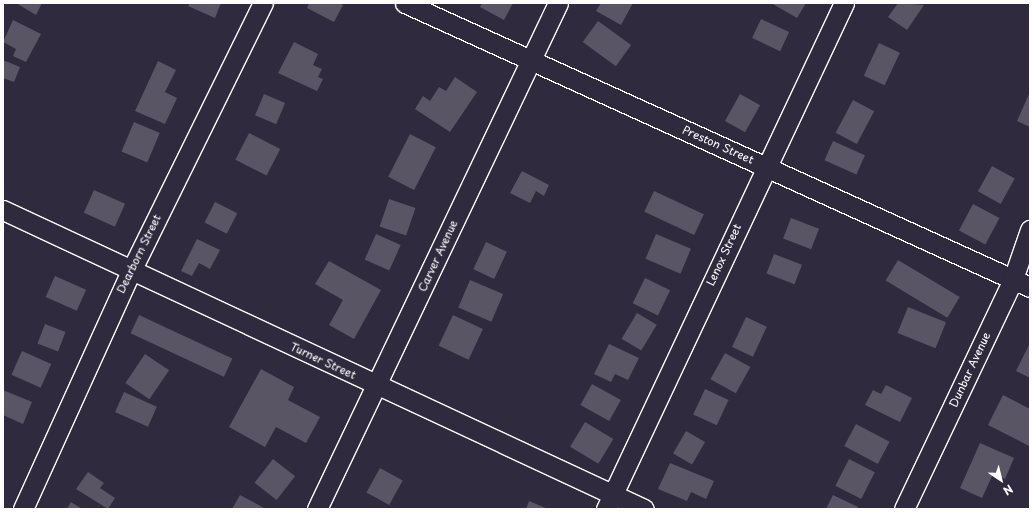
<!DOCTYPE html>
<style>
body{margin:0}
#map{position:relative;width:1033px;height:512px;overflow:hidden;background:#2f2a3d;font-family:"Playpen Sans",sans-serif}
div>[style]{position:absolute}
.building>*{inset:0;background:#595564;transform-origin:0 0}
.roads{filter:drop-shadow(1px 0 #fff) drop-shadow(-1px 0 #fff) drop-shadow(0 1px #fff) drop-shadow(0 -1px #fff)}
.street>*{height:19px;margin:-9.5px;padding:0 9.5px;transform-origin:9.5px;border-radius:9.5px;background:#2f2a3d}
span{translate:-50% -50%;white-space:nowrap;text-align:center;line-height:1.15;-webkit-text-stroke:4px #2f2a3d;paint-order:stroke}
.street-label{font-size:11px;color:#fff}
.frame{position:absolute;inset:0;border:4px solid #fff;pointer-events:none}
.north{position:absolute;left:981px;top:460px;width:40px;height:40px;-webkit-text-stroke:3px #2f2a3d;paint-order:stroke;rotate:145deg;font-size:11px;font-weight:700;line-height:16px;text-align:center;color:#fff}
.north::after{content:'';display:block;margin:auto;width:14px;height:18px;background:#fff;clip-path:polygon(50% 0,100% 100%,50% 72%,0 100%)}
</style>
<div id="map">
<div class="building">
<i style="clip-path:polygon(16px 3px,42px 3px,36px 15px)"></i>
<i style="clip-path:polygon(190px 3px,221px 3px,215px 18px,188px 6px)"></i>
<i style="clip-path:polygon(309px 3px,339px 3px,343px 5px,334px 22px,307px 8px)"></i>
<i style="clip-path:polygon(482px 3px,513px 3px,504px 20px,480px 7px)"></i>
<i style="clip-path:polygon(601px 3px,633px 3px,621px 25px,596px 11px)"></i>
<i style="clip-path:polygon(771px 3px,806px 3px,797px 18px)"></i>
<i style="clip-path:polygon(898px 3px,924px 5px,907px 30px,888px 17px)"></i>
<i style="left:761px;top:19px;width:31px;height:21px;rotate:25deg"></i>
<i style="clip-path:polygon(13px 20px,41px 34px,26px 62px,13px 56px,16px 49px,3px 42px)"></i>
<i style="left:598px;top:21px;width:41px;height:26px;rotate:36deg"></i>
<i style="clip-path:polygon(294px 42px,318px 54px,313px 65px,322px 69px,318px 77px,323px 79px,317px 91px,278px 73px)"></i>
<i style="left:879px;top:43px;width:23px;height:36px;rotate:25deg"></i>
<i style="clip-path:polygon(3px 60px,20px 67px,14px 82px,3px 78px)"></i>
<i style="clip-path:polygon(158px 61px,176px 70px,165px 92px,177px 98px,165px 124px,135px 111px)"></i>
<i style="clip-path:polygon(455px 77px,477px 92px,450px 132px,415px 109px,423px 96px,430px 101px,439px 87px,446px 91px)"></i>
<i style="left:264px;top:94px;width:23px;height:23px;rotate:23deg"></i>
<i style="left:740px;top:94px;width:23px;height:31px;rotate:29deg"></i>
<i style="clip-path:polygon(1029px 94px,1030px 95px,1030px 127px,1017px 121px)"></i>
<i style="left:853px;top:100px;width:24px;height:37px;rotate:28deg"></i>
<i style="left:134px;top:122px;width:28px;height:32px;rotate:23deg"></i>
<i style="left:249px;top:133px;width:35px;height:30px;rotate:27deg"></i>
<i style="left:410px;top:134px;width:29px;height:48px;rotate:27deg"></i>
<i style="left:833px;top:141px;width:35px;height:21px;rotate:24deg"></i>
<i style="left:992px;top:166px;width:26px;height:29px;rotate:29deg"></i>
<i style="clip-path:polygon(522px 171px,549px 185px,544px 196px,536px 191px,530px 203px,510px 193px)"></i>
<i style="left:94px;top:190px;width:34px;height:25px;rotate:24deg"></i>
<i style="left:654px;top:191px;width:55px;height:23px;rotate:25deg"></i>
<i style="left:389px;top:199px;width:28px;height:29px;rotate:19deg"></i>
<i style="left:215px;top:202px;width:25px;height:23px;rotate:27deg"></i>
<i style="left:973px;top:204px;width:30px;height:30px;rotate:28deg"></i>
<i style="left:791px;top:218px;width:30px;height:22px;rotate:21deg"></i>
<i style="left:376px;top:234px;width:27px;height:28px;rotate:24deg"></i>
<i style="left:656px;top:234px;width:38px;height:27px;rotate:23deg"></i>
<i style="clip-path:polygon(197px 239px,220px 250px,210px 269px,199px 263px,192px 276px,181px 271px)"></i>
<i style="left:486px;top:242px;width:23px;height:30px;rotate:25deg"></i>
<i style="left:774px;top:254px;width:30px;height:21px;rotate:21deg"></i>
<i style="left:898px;top:260px;width:72px;height:24px;rotate:31deg"></i>
<i style="clip-path:polygon(329px 261px,381px 290px,354px 339px,329px 325px,343px 300px,315px 284px)"></i>
<i style="left:55px;top:276px;width:34px;height:23px;rotate:24deg"></i>
<i style="left:645px;top:278px;width:28px;height:28px;rotate:26deg"></i>
<i style="left:470px;top:280px;width:36px;height:30px;rotate:23deg"></i>
<i style="left:908px;top:307px;width:41px;height:28px;rotate:22deg"></i>
<i style="left:637px;top:313px;width:23px;height:30px;rotate:31deg"></i>
<i style="left:139px;top:315px;width:103px;height:20px;rotate:25deg"></i>
<i style="left:453px;top:315px;width:33px;height:34px;rotate:25deg"></i>
<i style="left:746px;top:317px;width:23px;height:33px;rotate:25deg"></i>
<i style="left:45px;top:324px;width:22px;height:21px;rotate:21deg"></i>
<i style="clip-path:polygon(1030px 343px,1030px 378px,1016px 371px)"></i>
<i style="clip-path:polygon(609px 344px,639px 358px,628px 380px,615px 374px,611px 382px,594px 374px)"></i>
<i style="left:22px;top:351px;width:32px;height:26px;rotate:24deg"></i>
<i style="left:725px;top:353px;width:29px;height:30px;rotate:29deg"></i>
<i style="left:145px;top:354px;width:29px;height:35px;rotate:34deg"></i>
<i style="clip-path:polygon(261px 369px,294px 387px,288px 400px,320px 417px,306px 443px,276px 427px,265px 447px,229px 427px)"></i>
<i style="left:592px;top:384px;width:33px;height:24px;rotate:29deg"></i>
<i style="clip-path:polygon(886px 385px,912px 398px,900px 422px,865px 405px,873px 390px,881px 394px)"></i>
<i style="left:705px;top:389px;width:26px;height:28px;rotate:25deg"></i>
<i style="clip-path:polygon(3px 390px,32px 402px,23px 424px,3px 415px)"></i>
<i style="left:124px;top:392px;width:36px;height:22px;rotate:24deg"></i>
<i style="clip-path:polygon(1003px 395px,1030px 409px,1029px 446px,988px 425px)"></i>
<i style="left:585px;top:422px;width:33px;height:29px;rotate:31deg"></i>
<i style="left:856px;top:424px;width:38px;height:25px;rotate:28deg"></i>
<i style="left:686px;top:431px;width:22px;height:26px;rotate:30deg"></i>
<i style="clip-path:polygon(980px 443px,1014px 458px,1005px 479px,993px 474px,982px 498px,960px 488px)"></i>
<i style="left:273px;top:459px;width:28px;height:30px;rotate:38deg"></i>
<i style="left:849px;top:459px;width:29px;height:30px;rotate:27deg"></i>
<i style="clip-path:polygon(670px 463px,714px 481px,706px 499px,691px 492px,687px 501px,658px 489px)"></i>
<i style="left:380px;top:468px;width:26px;height:28px;rotate:29deg"></i>
<i style="clip-path:polygon(88px 472px,104px 483px,100px 488px,115px 498px,108px 509px,76px 489px)"></i>
<i style="clip-path:polygon(240px 495px,266px 509px,232px 509px)"></i>
<i style="clip-path:polygon(833px 495px,858px 507px,857px 509px,826px 509px)"></i>
<i style="clip-path:polygon(529px 501px,548px 509px,526px 509px)"></i>
<i style="clip-path:polygon(71px 502px,82px 509px,67px 509px)"></i>
</div>
<div class="roads">
<div class="street">
<i style="left:405px;top:3px;width:686px;rotate:24.44deg"></i>
<i style="left:3px;top:210px;width:707px;rotate:25.01deg"></i>
<i style="left:23px;top:509px;width:261px;rotate:-65.6deg"></i>
<i style="left:131px;top:271px;width:299px;rotate:-63.8deg"></i>
<i style="left:317px;top:509px;width:560px;rotate:-64.53deg"></i>
<i style="left:606px;top:509px;width:559px;rotate:-64.81deg"></i>
<i style="left:904px;top:509px;width:255px;rotate:-64.6deg"></i>
<i style="left:1013px;top:279px;width:52px;rotate:-70.9deg"></i>
</div>
</div>
<div class="street-label">
<span style="left:718px;top:145px;rotate:24deg">Preston Street</span>
<span style="left:139px;top:254px;rotate:-64deg">Dearborn Street</span>
<span style="left:724px;top:255px;rotate:-65deg">Lenox Street</span>
<span style="left:438px;top:256px;rotate:-65deg">Carver Avenue</span>
<span style="left:323px;top:361px;rotate:25deg">Turner Street</span>
<span style="left:970px;top:370px;rotate:-65deg">Dunbar Avenue</span>
</div>
<div class="frame"></div>
<div class="north">N</div>
</div>
